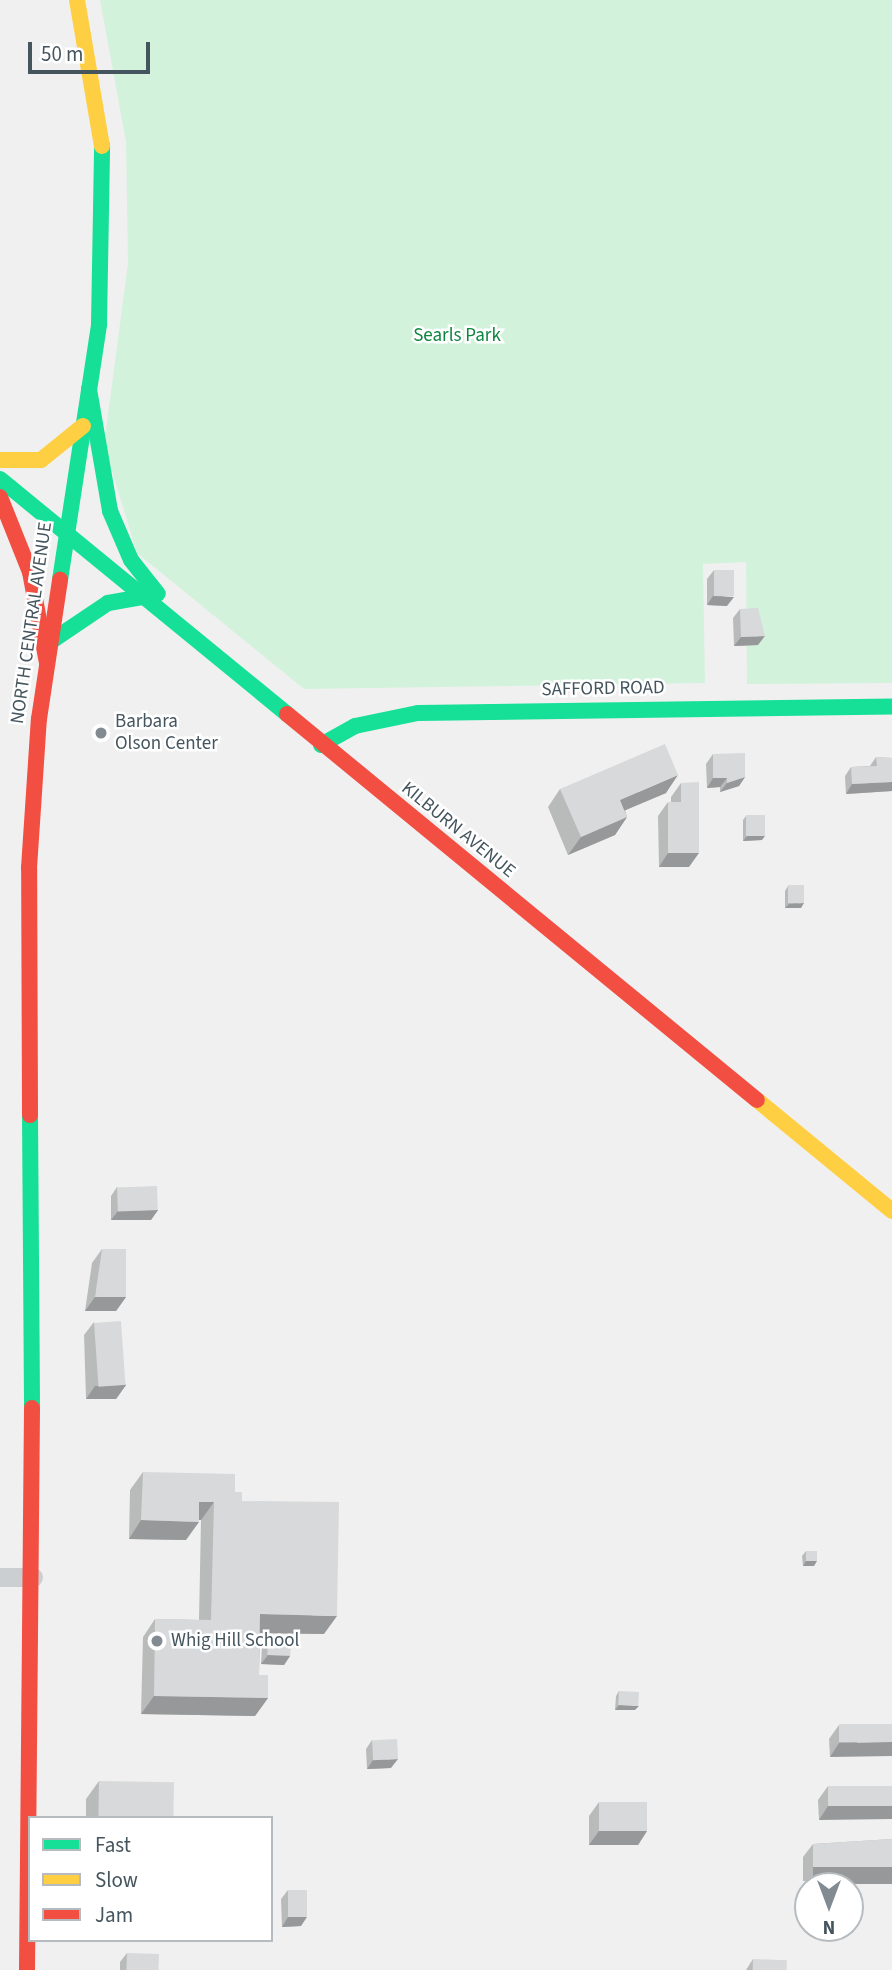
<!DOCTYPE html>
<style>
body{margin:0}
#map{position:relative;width:892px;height:1970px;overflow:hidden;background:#f1f0f0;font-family:"Source Sans 3",sans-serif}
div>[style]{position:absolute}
.green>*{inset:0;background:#d3f2dc}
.street>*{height:19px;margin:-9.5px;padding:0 9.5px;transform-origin:9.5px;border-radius:9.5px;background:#cbcfd1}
.fast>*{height:16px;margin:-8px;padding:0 8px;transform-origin:8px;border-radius:8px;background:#16e098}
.slow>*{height:16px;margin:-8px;padding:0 8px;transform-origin:8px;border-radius:8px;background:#ffcf43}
.jam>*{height:16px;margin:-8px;padding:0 8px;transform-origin:8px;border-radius:8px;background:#f24e42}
.wall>*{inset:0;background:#b9bbbb}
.shaded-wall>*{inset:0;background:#969899;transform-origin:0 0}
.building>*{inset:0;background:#d7d9da;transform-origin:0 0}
.dots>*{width:19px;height:19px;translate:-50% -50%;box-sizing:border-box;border:4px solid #fff;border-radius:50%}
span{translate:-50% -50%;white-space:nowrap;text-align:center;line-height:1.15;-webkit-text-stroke:5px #fff;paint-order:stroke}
.park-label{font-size:19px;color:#0f8640}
.street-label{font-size:19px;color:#45555e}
.poi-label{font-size:19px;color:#45555e}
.left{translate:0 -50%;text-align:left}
.legend{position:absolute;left:28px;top:1816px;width:245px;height:126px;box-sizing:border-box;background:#fff;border:2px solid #b5bbbf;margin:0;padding:9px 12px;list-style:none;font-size:21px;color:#45555e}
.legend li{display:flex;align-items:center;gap:14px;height:35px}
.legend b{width:35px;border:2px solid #b5bbbf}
.north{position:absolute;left:794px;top:1872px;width:70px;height:70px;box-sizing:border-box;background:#fff;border:2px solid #b5bbbf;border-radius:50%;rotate:180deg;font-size:19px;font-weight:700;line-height:28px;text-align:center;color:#45555e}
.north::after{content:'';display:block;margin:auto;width:24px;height:32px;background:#818b91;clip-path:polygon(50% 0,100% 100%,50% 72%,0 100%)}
.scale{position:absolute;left:28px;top:42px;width:122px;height:32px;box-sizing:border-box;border:4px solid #45555e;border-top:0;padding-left:9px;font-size:21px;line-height:24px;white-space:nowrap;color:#45555e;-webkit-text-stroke:5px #fff;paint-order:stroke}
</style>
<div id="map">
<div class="green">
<i style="clip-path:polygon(100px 0,892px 0,892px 683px,747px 684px,746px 562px,703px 564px,705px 683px,304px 689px,137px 553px,104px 445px,128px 263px,126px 142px)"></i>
</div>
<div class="street">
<i style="left:0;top:1577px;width:33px"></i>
</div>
<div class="fast">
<i style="left:89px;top:389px;width:124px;rotate:80.2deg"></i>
<i style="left:110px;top:511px;width:53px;rotate:66.8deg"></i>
<i style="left:131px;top:560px;width:43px;rotate:51.5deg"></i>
<i style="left:0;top:479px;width:371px;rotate:39.3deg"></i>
<i style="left:60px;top:580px;width:259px;rotate:-81.3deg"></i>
<i style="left:99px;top:324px;width:178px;rotate:-89deg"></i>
<i style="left:50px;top:642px;width:70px;rotate:-33.9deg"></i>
<i style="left:108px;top:603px;width:36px;rotate:-10deg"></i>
<i style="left:321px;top:745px;width:39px;rotate:-29deg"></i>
<i style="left:355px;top:726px;width:64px;rotate:-11.7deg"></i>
<i style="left:418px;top:713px;width:474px;rotate:-0.8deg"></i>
<i style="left:30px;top:1115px;width:293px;rotate:89.6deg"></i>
</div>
<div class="slow">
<i style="left:77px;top:0;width:148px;rotate:80.3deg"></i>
<i style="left:0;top:460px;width:41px"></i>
<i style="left:41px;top:460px;width:54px;rotate:-39deg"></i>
<i style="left:757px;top:1100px;width:175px;rotate:39.4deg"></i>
</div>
<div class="jam">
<i style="left:0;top:497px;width:81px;rotate:68.2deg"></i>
<i style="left:30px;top:572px;width:93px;rotate:79.4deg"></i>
<i style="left:287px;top:714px;width:608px;rotate:39.4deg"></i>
<i style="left:30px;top:1115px;width:247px;rotate:-90.2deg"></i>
<i style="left:29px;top:868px;width:149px;rotate:-86.2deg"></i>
<i style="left:39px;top:719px;width:141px;rotate:-81.4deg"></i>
<i style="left:27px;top:1970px;width:562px;rotate:-89.49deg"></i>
</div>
<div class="wall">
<i style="clip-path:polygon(714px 570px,727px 606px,707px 605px,707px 579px)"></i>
<i style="clip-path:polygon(740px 609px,758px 645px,734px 646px,733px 618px)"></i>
<i style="clip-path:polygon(713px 754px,745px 777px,739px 786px,720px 792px,720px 787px,707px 788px,706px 764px)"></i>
<i style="clip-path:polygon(876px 757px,892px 758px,892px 791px,846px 794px,845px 776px,851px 767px,870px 766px)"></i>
<i style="clip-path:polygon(681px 783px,689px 867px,659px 867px,658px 816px,668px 802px,671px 802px,671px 797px)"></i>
<i style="clip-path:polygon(560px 789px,666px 793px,625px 810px,627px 817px,615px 835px,568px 855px,548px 807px)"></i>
<i style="clip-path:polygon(746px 816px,762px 840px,743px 841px,743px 820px)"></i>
<i style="clip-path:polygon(788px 886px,801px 908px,785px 908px,785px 891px)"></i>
<i style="clip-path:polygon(117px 1187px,158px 1210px,151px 1220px,111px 1220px,111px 1196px)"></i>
<i style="clip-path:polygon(102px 1249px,126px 1297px,116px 1311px,85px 1311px,92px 1263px)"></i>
<i style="clip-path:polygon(94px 1322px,126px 1385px,116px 1399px,86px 1399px,84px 1335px)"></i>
<i style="clip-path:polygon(143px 1472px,235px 1492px,242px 1501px,324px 1634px,260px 1633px,259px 1675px,268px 1698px,255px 1716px,141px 1714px,143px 1637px,155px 1619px,199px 1620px,201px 1520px,199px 1520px,186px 1540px,129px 1539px,130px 1490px)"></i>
<i style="clip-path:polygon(806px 1551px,814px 1566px,803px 1566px,802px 1556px)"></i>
<i style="clip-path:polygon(268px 1637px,290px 1656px,284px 1665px,261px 1664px,262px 1647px)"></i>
<i style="clip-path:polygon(619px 1691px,635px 1710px,615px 1710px,616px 1696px)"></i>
<i style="clip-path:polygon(892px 1724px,830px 1757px,829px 1739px,839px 1725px)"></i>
<i style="clip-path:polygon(372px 1740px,391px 1768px,367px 1769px,366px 1749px)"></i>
<i style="clip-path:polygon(99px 1781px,174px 1818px,86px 1818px,86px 1799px)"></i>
<i style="clip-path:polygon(828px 1786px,892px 1786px,819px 1820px,818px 1800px)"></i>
<i style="clip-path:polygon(599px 1802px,647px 1831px,638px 1845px,589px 1845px,589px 1816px)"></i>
<i style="clip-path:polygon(892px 1839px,892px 1881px,803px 1881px,803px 1857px,813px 1844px)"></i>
<i style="clip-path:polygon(288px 1890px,301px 1926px,282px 1927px,281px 1899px)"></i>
<i style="clip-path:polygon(127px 1953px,159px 1970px,120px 1970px,120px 1962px)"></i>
<i style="clip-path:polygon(753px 1959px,786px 1970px,746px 1970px)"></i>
</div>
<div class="shaded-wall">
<i style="clip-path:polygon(713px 596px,734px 597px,727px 606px,707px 605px)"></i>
<i style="clip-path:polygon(765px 636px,758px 645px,734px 646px,741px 637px)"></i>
<i style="clip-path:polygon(678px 775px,666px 793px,607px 818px,620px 800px)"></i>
<i style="clip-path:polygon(745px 777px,739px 786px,720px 792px,727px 783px)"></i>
<i style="clip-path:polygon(713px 778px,727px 778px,720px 787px,707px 788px)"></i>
<i style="clip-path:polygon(892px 782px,892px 791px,846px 794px,852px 784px)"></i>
<i style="clip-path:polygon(627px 817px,615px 835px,568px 855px,581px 837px)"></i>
<i style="clip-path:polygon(747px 836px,765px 836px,762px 840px,743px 841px)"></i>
<i style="clip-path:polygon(668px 853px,699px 853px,689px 867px,659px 867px)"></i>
<i style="clip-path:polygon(804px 903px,801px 908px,785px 908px,789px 904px)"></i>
<i style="clip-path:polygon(158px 1210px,151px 1220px,111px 1220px,118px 1211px)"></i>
<i style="clip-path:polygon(95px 1297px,126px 1297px,116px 1311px,85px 1311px)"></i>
<i style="clip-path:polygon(126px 1385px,116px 1399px,86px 1399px,95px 1386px)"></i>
<i style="clip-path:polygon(199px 1502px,214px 1502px,201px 1520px,186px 1520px)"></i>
<i style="clip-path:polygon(141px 1520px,199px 1522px,186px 1540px,129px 1539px)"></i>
<i style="clip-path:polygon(806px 1561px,817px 1561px,814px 1566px,803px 1566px)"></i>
<i style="clip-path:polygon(260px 1614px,337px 1616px,324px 1634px,248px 1633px)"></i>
<i style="clip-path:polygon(268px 1655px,290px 1656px,284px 1665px,261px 1664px)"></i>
<i style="clip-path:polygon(154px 1696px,268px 1698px,255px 1716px,141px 1714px)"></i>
<i style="clip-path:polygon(619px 1705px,639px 1706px,635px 1710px,615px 1710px)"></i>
<i style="clip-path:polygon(892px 1742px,892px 1756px,830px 1757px,839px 1743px)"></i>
<i style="clip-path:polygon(398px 1759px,391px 1768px,367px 1769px,373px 1760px)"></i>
<i style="clip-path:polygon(828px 1806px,892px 1806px,892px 1819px,819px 1820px)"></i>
<i style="clip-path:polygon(599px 1831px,647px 1831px,638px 1845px,589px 1845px)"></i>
<i style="left:813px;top:1867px;width:79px;height:17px"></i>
<i style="clip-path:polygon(288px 1917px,307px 1917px,301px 1926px,282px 1927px)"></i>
</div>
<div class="building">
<i style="left:714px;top:570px;width:20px;height:26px"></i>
<i style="clip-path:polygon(758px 608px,765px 636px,741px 637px,740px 609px)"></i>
<i style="clip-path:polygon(665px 744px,678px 775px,620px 800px,627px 817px,581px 837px,560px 789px)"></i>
<i style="clip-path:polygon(745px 753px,745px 777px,727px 783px,727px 778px,713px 778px,713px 754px)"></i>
<i style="clip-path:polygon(876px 757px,892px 758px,892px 782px,852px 784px,851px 767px,877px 766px)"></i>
<i style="clip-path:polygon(699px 782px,699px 853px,668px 853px,668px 802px,681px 802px,681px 783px)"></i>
<i style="left:765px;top:815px;width:21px;height:19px;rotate:90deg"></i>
<i style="left:804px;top:885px;width:18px;height:16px;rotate:90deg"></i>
<i style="left:157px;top:1186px;width:24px;height:40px;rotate:88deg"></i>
<i style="clip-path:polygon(102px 1249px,126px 1249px,126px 1297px,95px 1297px)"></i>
<i style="left:121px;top:1321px;width:64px;height:27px;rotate:86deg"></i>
<i style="clip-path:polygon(143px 1472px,235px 1474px,235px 1492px,242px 1492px,242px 1501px,339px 1502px,337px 1616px,260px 1614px,259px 1675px,268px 1675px,268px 1698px,154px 1696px,155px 1619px,211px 1620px,214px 1502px,199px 1502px,199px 1522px,141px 1520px)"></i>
<i style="left:806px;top:1551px;width:11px;height:10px"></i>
<i style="left:268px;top:1637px;width:23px;height:18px;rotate:2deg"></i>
<i style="left:619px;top:1691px;width:20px;height:14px;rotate:3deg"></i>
<i style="left:892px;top:1724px;width:18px;height:53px;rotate:90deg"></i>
<i style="left:397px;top:1739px;width:20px;height:25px;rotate:87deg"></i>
<i style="left:99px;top:1781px;width:75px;height:37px;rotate:1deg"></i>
<i style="left:828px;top:1786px;width:64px;height:20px"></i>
<i style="left:599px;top:1802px;width:48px;height:29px"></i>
<i style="clip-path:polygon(892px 1839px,892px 1867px,813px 1867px,813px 1844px)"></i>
<i style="left:288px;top:1890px;width:19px;height:27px"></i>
<i style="left:127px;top:1953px;width:32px;height:17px;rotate:2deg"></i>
<i style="left:753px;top:1959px;width:34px;height:11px;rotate:2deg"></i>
</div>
<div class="dots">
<i style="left:101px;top:733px;background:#818b91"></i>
<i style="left:157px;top:1641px;background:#818b91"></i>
</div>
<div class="park-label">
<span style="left:457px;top:336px">Searls Park</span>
</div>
<div class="street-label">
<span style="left:32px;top:623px;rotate:-82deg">NORTH CENTRAL AVENUE</span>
<span style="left:603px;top:689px;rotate:-1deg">SAFFORD ROAD</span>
<span style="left:458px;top:830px;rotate:39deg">KILBURN AVENUE</span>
</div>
<div class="poi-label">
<span class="left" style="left:115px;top:733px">Barbara<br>Olson Center</span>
<span class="left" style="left:171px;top:1641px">Whig Hill School</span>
</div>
<ul class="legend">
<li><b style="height:9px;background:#16e098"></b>Fast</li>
<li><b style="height:9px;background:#ffcf43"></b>Slow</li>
<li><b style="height:9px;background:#f24e42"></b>Jam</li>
</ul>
<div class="north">N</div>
<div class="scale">50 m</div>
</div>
